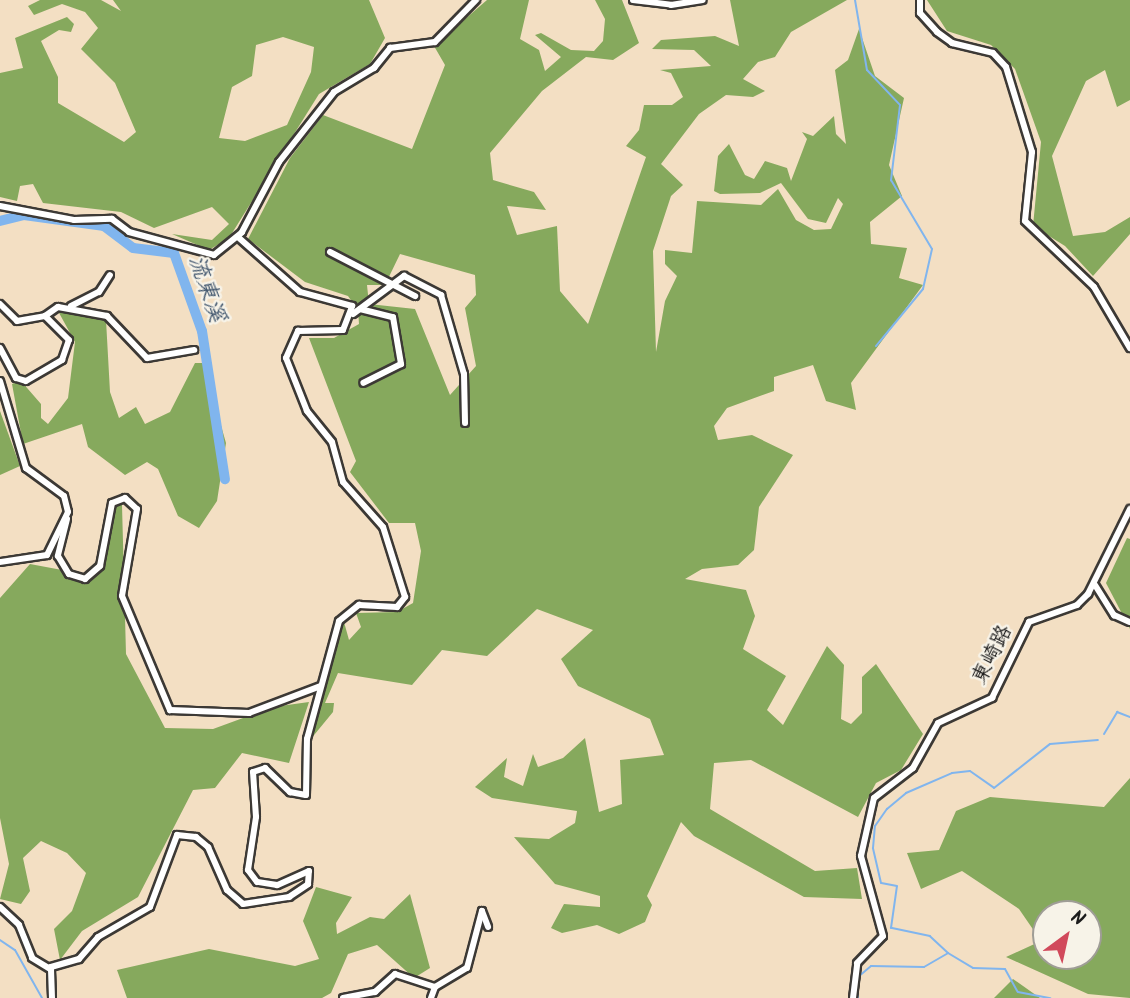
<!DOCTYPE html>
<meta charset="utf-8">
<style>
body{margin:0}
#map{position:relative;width:1130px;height:998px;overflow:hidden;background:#f3dfc3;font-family:Kalam,"LXGW WenKai TC",sans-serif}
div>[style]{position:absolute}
.forest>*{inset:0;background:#86a95d}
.stream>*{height:2px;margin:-1px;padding:0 1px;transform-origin:1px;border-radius:1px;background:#80b5ee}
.river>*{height:10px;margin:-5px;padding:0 5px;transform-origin:5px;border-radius:5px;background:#80b5ee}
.roads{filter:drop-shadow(2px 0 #3c3935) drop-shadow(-2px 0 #3c3935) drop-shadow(0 2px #3c3935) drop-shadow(0 -2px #3c3935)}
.minor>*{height:6px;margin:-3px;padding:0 3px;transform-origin:3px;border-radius:3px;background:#fff}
span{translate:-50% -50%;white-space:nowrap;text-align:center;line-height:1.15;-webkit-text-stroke:5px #f7f3e8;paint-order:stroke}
.street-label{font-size:21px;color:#1c1c1c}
.water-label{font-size:23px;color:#445970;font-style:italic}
.north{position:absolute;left:1032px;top:900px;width:70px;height:70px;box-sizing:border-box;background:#f7f3e8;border:2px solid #9f9d96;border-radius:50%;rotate:33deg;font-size:19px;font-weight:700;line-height:28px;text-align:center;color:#1c1c1c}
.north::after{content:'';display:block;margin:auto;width:24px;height:32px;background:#d1495b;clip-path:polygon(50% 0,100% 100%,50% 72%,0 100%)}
</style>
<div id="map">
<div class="forest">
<i style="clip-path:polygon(evenodd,40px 0,101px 0,121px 11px,113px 0,369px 0,385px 38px,370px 64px,319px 94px,229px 238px,209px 250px,172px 234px,212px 240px,229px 224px,212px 207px,154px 228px,121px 212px,43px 203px,33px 184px,20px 186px,17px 201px,0 197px,0 73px,23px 68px,15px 38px,67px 17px,74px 24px,71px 32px,59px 30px,41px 41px,58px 77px,58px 103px,124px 142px,136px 132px,115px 83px,81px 49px,98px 28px,85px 12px,62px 4px,34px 15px,28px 6px,40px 0,283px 37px,314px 47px,311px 72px,287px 125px,245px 141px,219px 138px,232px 87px,252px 76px,256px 45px,283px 37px)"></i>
<i style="clip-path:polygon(evenodd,487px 0,529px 0,520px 39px,539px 50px,545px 71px,561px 57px,535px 35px,541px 33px,571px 50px,594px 51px,603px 41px,605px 19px,595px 0,622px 0,639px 43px,613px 60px,586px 57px,542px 91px,490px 153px,493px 180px,534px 192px,546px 210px,507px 206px,517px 235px,557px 226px,560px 291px,588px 324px,646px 157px,626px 146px,639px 130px,644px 105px,672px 105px,683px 97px,671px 73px,660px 70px,711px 66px,694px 50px,652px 49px,661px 40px,715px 36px,739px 46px,730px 0,847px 0,791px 32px,775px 57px,758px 62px,743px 79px,765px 91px,753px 97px,726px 95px,699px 114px,661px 164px,683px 185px,671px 196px,653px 251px,656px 352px,665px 301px,677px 276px,665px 264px,665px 250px,692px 253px,697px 201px,761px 205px,778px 189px,796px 220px,814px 230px,831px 229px,843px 204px,838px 198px,826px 223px,808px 219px,781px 183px,760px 193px,720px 194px,714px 191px,718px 156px,729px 144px,745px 175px,754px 179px,765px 161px,787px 168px,791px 181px,807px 139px,802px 132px,813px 136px,834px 116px,836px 134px,846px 144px,835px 70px,848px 60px,859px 29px,875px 76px,904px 98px,889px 165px,902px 196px,870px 222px,871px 244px,907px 248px,899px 278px,923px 285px,851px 383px,856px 410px,826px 401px,813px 365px,774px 377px,774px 391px,727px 408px,714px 426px,718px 440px,752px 435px,793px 455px,759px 507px,754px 550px,738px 565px,702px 569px,685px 579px,746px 590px,755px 616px,743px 649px,786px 676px,767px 710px,783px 725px,827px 646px,844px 665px,841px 719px,851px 724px,862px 713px,862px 677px,876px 664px,923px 734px,901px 770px,876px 783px,858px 817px,751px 760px,714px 763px,710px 809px,815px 871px,857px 868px,862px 899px,804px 897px,694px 836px,681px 822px,647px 896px,652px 905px,645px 922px,619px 934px,597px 925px,562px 933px,551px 928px,564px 904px,600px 907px,600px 896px,555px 884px,514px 837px,549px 839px,575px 823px,577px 811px,492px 798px,475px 787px,507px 758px,504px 777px,523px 786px,533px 754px,538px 767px,563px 758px,585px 738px,599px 812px,622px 804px,620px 760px,664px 755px,650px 719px,578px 686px,561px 659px,593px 630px,537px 609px,487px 656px,442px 650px,412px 685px,338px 673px,325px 703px,334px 703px,333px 712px,310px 740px,340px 626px,344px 622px,349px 640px,361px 627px,356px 613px,397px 612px,413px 603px,421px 551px,415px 523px,389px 523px,350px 472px,356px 461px,309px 338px,334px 338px,359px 324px,358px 310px,348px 296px,305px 282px,248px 239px,290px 158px,323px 115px,412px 149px,445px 65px,434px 46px,487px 0,400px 254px,475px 275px,476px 295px,465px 308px,476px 366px,450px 395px,415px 309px,369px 304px,367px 285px,385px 285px,400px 254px)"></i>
<i style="clip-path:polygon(927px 0,1130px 0,1130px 100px,1117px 107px,1105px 70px,1086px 81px,1052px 156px,1073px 236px,1105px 232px,1130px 217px,1130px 234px,1093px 276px,1065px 246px,1033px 226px,1041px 142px,1015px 69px,991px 45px,947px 31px)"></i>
<i style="clip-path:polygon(58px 311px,106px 320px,110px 392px,119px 418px,136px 407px,145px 424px,170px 412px,195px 363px,203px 363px,226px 443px,217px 501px,199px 528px,178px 516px,158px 469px,147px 462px,125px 475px,88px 447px,82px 424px,23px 444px,12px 384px,21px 381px,41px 404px,41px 418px,48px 424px,68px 398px,75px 342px)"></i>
<i style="clip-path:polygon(0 411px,20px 466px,0 475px)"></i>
<i style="clip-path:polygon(110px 503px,122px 505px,126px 654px,165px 728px,213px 729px,273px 707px,309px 702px,289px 763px,242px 753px,215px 788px,193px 790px,138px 897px,82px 931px,60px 960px,54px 929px,72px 911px,86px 873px,67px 853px,41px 841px,23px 858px,30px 891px,21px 904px,0 899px,9px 864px,0 818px,0 598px,30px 564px,94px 576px)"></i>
<i style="clip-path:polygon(1127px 538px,1130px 539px,1130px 629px,1106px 583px)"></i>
<i style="clip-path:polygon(evenodd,1130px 778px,1130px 998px,1088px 994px,1006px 957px,1041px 941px,1019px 909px,962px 871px,921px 889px,907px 853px,939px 850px,956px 811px,990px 797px,1104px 807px,1130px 778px,1046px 914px,1088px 914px,1088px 956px,1046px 956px,1046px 914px)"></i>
<i style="clip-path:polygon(316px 887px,352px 897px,336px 923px,337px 934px,370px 917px,384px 919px,410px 894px,430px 968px,414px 978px,377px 945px,348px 954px,331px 993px,322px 998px,127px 998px,117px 970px,209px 949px,295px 966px,319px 959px,303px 921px)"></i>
<i style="clip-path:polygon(1013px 979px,1040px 998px,994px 998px)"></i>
</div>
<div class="stream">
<i style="left:855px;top:0;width:71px;rotate:80.3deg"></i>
<i style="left:867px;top:70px;width:48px;rotate:46.7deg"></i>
<i style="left:900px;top:105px;width:76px;rotate:96.8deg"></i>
<i style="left:891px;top:180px;width:80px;rotate:59.3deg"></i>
<i style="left:932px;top:249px;width:41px;rotate:102.7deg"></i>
<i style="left:923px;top:289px;width:74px;rotate:129.5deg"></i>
<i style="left:1104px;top:734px;width:26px;rotate:-59deg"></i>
<i style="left:1117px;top:712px;width:14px;rotate:21deg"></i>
<i style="left:0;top:940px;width:18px;rotate:34deg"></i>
<i style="left:15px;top:950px;width:55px;rotate:60.6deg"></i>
<i style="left:948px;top:953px;width:29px;rotate:31deg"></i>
<i style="left:973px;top:968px;width:32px;rotate:2deg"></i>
<i style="left:1005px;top:969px;width:26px;rotate:61deg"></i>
<i style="left:1018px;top:992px;width:33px;rotate:11deg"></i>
<i style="left:858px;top:977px;width:17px;rotate:-40deg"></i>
<i style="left:871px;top:966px;width:53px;rotate:1.1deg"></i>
<i style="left:924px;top:967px;width:28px;rotate:-30deg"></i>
<i style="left:948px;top:953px;width:25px;rotate:-137deg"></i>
<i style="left:930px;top:936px;width:40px;rotate:-168deg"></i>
<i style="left:891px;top:928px;width:42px;rotate:-81.9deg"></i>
<i style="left:897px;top:886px;width:16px;rotate:-169deg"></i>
<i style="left:881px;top:883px;width:36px;rotate:-103deg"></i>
<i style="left:873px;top:848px;width:22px;rotate:-85deg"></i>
<i style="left:875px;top:826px;width:21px;rotate:-55deg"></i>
<i style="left:887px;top:809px;width:25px;rotate:-40deg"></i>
<i style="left:906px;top:793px;width:50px;rotate:-23.5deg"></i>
<i style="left:952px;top:773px;width:18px;rotate:-6deg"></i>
<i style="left:970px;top:771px;width:29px;rotate:35deg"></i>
<i style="left:994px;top:788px;width:71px;rotate:-38.2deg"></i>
<i style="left:1050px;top:744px;width:48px;rotate:-4.8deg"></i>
<i style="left:857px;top:990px;width:8px;rotate:83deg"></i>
</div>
<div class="river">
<i style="left:0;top:221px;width:25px;rotate:-14deg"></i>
<i style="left:24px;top:215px;width:81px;rotate:7.8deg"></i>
<i style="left:104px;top:226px;width:36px;rotate:37deg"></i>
<i style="left:133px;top:248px;width:41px;rotate:7deg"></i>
<i style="left:174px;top:253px;width:83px;rotate:70.3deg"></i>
<i style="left:202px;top:331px;width:150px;rotate:81.2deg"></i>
</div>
<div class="roads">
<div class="minor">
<i style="left:633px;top:0;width:38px;rotate:7deg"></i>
<i style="left:671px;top:5px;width:32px;rotate:-9deg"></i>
<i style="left:920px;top:0;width:13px;rotate:90deg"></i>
<i style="left:920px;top:13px;width:25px;rotate:48deg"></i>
<i style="left:937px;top:32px;width:19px;rotate:36deg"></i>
<i style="left:952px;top:43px;width:42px;rotate:13.7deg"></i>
<i style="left:993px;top:53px;width:19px;rotate:47deg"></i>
<i style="left:1006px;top:67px;width:89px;rotate:73deg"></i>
<i style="left:1032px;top:152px;width:69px;rotate:95.8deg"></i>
<i style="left:1025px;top:221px;width:95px;rotate:43.7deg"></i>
<i style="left:1094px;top:287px;width:71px;rotate:59.5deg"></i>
<i style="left:0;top:206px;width:75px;rotate:10.7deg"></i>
<i style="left:74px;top:220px;width:38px;rotate:-2deg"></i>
<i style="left:112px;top:219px;width:21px;rotate:37deg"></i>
<i style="left:129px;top:232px;width:88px;rotate:15.1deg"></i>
<i style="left:214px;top:255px;width:36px;rotate:-39deg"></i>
<i style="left:242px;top:232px;width:79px;rotate:-62.1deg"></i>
<i style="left:279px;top:162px;width:89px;rotate:-51.8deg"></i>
<i style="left:334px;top:92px;width:47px;rotate:-31deg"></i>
<i style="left:374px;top:68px;width:26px;rotate:-51deg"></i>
<i style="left:390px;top:48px;width:45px;rotate:-7.6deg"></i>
<i style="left:435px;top:42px;width:59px;rotate:-45.7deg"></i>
<i style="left:330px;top:252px;width:96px;rotate:27.4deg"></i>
<i style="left:0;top:304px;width:24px;rotate:45deg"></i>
<i style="left:17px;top:321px;width:28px;rotate:-10deg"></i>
<i style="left:71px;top:306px;width:31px;rotate:-27deg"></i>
<i style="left:99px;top:292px;width:20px;rotate:-57deg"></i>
<i style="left:360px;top:309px;width:34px;rotate:14deg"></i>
<i style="left:393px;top:317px;width:48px;rotate:80.3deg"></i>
<i style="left:401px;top:364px;width:42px;rotate:153.4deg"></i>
<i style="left:353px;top:314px;width:64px;rotate:-36.7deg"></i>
<i style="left:404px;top:276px;width:42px;rotate:27.2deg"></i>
<i style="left:441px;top:295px;width:82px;rotate:73.8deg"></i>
<i style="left:464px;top:374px;width:49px;rotate:88.8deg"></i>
<i style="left:0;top:348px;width:34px;rotate:62deg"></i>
<i style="left:16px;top:378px;width:10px;rotate:17deg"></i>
<i style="left:26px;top:381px;width:42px;rotate:-30.3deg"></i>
<i style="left:62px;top:360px;width:21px;rotate:-71deg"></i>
<i style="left:69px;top:340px;width:34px;rotate:-135deg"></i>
<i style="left:45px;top:316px;width:16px;rotate:-35deg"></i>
<i style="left:58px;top:307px;width:50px;rotate:10.4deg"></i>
<i style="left:107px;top:316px;width:58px;rotate:46.4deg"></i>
<i style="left:147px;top:358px;width:48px;rotate:-9.7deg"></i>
<i style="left:0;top:381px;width:91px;rotate:73.4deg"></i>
<i style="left:26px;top:468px;width:47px;rotate:36.4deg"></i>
<i style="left:64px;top:496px;width:16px;rotate:76deg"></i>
<i style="left:68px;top:512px;width:48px;rotate:116deg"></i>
<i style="left:47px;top:555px;width:48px;rotate:171.5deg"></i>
<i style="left:67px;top:519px;width:38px;rotate:104deg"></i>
<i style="left:58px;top:556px;width:21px;rotate:59deg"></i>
<i style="left:69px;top:574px;width:17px;rotate:17deg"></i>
<i style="left:85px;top:579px;width:20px;rotate:-41deg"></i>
<i style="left:100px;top:566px;width:64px;rotate:-79.2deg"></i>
<i style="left:112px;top:503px;width:14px;rotate:-21deg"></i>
<i style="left:125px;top:498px;width:16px;rotate:43deg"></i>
<i style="left:137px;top:509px;width:88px;rotate:99.8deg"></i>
<i style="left:122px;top:596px;width:124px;rotate:67.2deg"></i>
<i style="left:170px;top:710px;width:79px;rotate:2.2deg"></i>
<i style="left:249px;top:713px;width:77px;rotate:-20.6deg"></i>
<i style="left:1095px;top:585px;width:36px;rotate:58deg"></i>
<i style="left:1114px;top:615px;width:17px;rotate:24deg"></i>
<i style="left:0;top:907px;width:26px;rotate:43deg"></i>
<i style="left:19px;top:925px;width:35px;rotate:68deg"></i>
<i style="left:32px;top:958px;width:21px;rotate:31deg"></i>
<i style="left:52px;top:998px;width:31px;rotate:-92deg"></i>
<i style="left:51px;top:967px;width:29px;rotate:-16deg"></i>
<i style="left:79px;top:959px;width:29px;rotate:-49deg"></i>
<i style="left:98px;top:937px;width:60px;rotate:-30deg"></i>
<i style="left:150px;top:907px;width:77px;rotate:-69.4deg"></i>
<i style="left:177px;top:835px;width:19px;rotate:6deg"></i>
<i style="left:196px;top:837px;width:16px;rotate:40deg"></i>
<i style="left:208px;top:847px;width:47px;rotate:66.2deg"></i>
<i style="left:227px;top:890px;width:21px;rotate:41deg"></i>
<i style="left:243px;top:904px;width:47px;rotate:-8.7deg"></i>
<i style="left:289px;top:897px;width:23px;rotate:-34deg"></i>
<i style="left:308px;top:884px;width:13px;rotate:-86deg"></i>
<i style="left:309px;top:871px;width:35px;rotate:156deg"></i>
<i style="left:277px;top:885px;width:20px;rotate:-171deg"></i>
<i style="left:257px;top:882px;width:15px;rotate:-127deg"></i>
<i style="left:248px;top:870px;width:54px;rotate:-81.4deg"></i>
<i style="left:256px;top:817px;width:45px;rotate:-93.8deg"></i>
<i style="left:253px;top:772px;width:13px;rotate:-18deg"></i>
<i style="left:265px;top:768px;width:35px;rotate:44deg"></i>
<i style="left:290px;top:792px;width:16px;rotate:11deg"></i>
<i style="left:306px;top:795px;width:56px;rotate:-89deg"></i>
<i style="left:307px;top:739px;width:122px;rotate:-74.8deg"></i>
<i style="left:339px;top:621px;width:26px;rotate:-39deg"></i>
<i style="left:359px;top:605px;width:38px;rotate:3deg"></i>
<i style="left:397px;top:607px;width:13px;rotate:-51deg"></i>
<i style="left:405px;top:597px;width:73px;rotate:-107.4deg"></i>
<i style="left:383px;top:527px;width:60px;rotate:-131.6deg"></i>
<i style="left:343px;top:482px;width:41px;rotate:-105.4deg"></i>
<i style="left:332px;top:442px;width:40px;rotate:-129deg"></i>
<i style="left:307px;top:411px;width:57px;rotate:-111.6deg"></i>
<i style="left:286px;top:358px;width:30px;rotate:-66deg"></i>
<i style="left:298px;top:331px;width:45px;rotate:-1.3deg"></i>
<i style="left:343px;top:330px;width:26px;rotate:-69deg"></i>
<i style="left:352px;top:306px;width:54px;rotate:-164.9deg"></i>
<i style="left:300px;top:292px;width:83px;rotate:-138.4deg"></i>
<i style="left:343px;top:998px;width:33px;rotate:-11deg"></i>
<i style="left:375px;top:992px;width:27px;rotate:-42deg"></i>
<i style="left:395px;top:974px;width:42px;rotate:18deg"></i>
<i style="left:431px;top:998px;width:12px;rotate:-70deg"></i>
<i style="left:435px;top:987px;width:37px;rotate:-31deg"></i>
<i style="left:467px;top:968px;width:59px;rotate:-75.3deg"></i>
<i style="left:482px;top:911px;width:17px;rotate:69deg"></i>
<i style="left:853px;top:998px;width:35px;rotate:-83deg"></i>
<i style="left:857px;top:963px;width:37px;rotate:-46deg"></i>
<i style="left:883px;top:936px;width:83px;rotate:-105.4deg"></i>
<i style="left:861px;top:856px;width:59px;rotate:-77.4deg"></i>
<i style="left:874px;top:798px;width:49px;rotate:-37.6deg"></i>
<i style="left:913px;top:768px;width:51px;rotate:-60.9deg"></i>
<i style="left:938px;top:723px;width:60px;rotate:-24.8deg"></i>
<i style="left:992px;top:698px;width:85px;rotate:-64deg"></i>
<i style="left:1029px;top:622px;width:51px;rotate:-19.5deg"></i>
<i style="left:1077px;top:605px;width:16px;rotate:-45deg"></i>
<i style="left:1088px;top:594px;width:95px;rotate:-63.7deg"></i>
</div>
</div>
<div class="street-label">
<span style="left:993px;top:655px;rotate:-63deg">東崎路</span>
</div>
<div class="water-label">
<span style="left:206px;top:289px;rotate:71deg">流東溪</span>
</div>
<div class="north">N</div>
</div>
